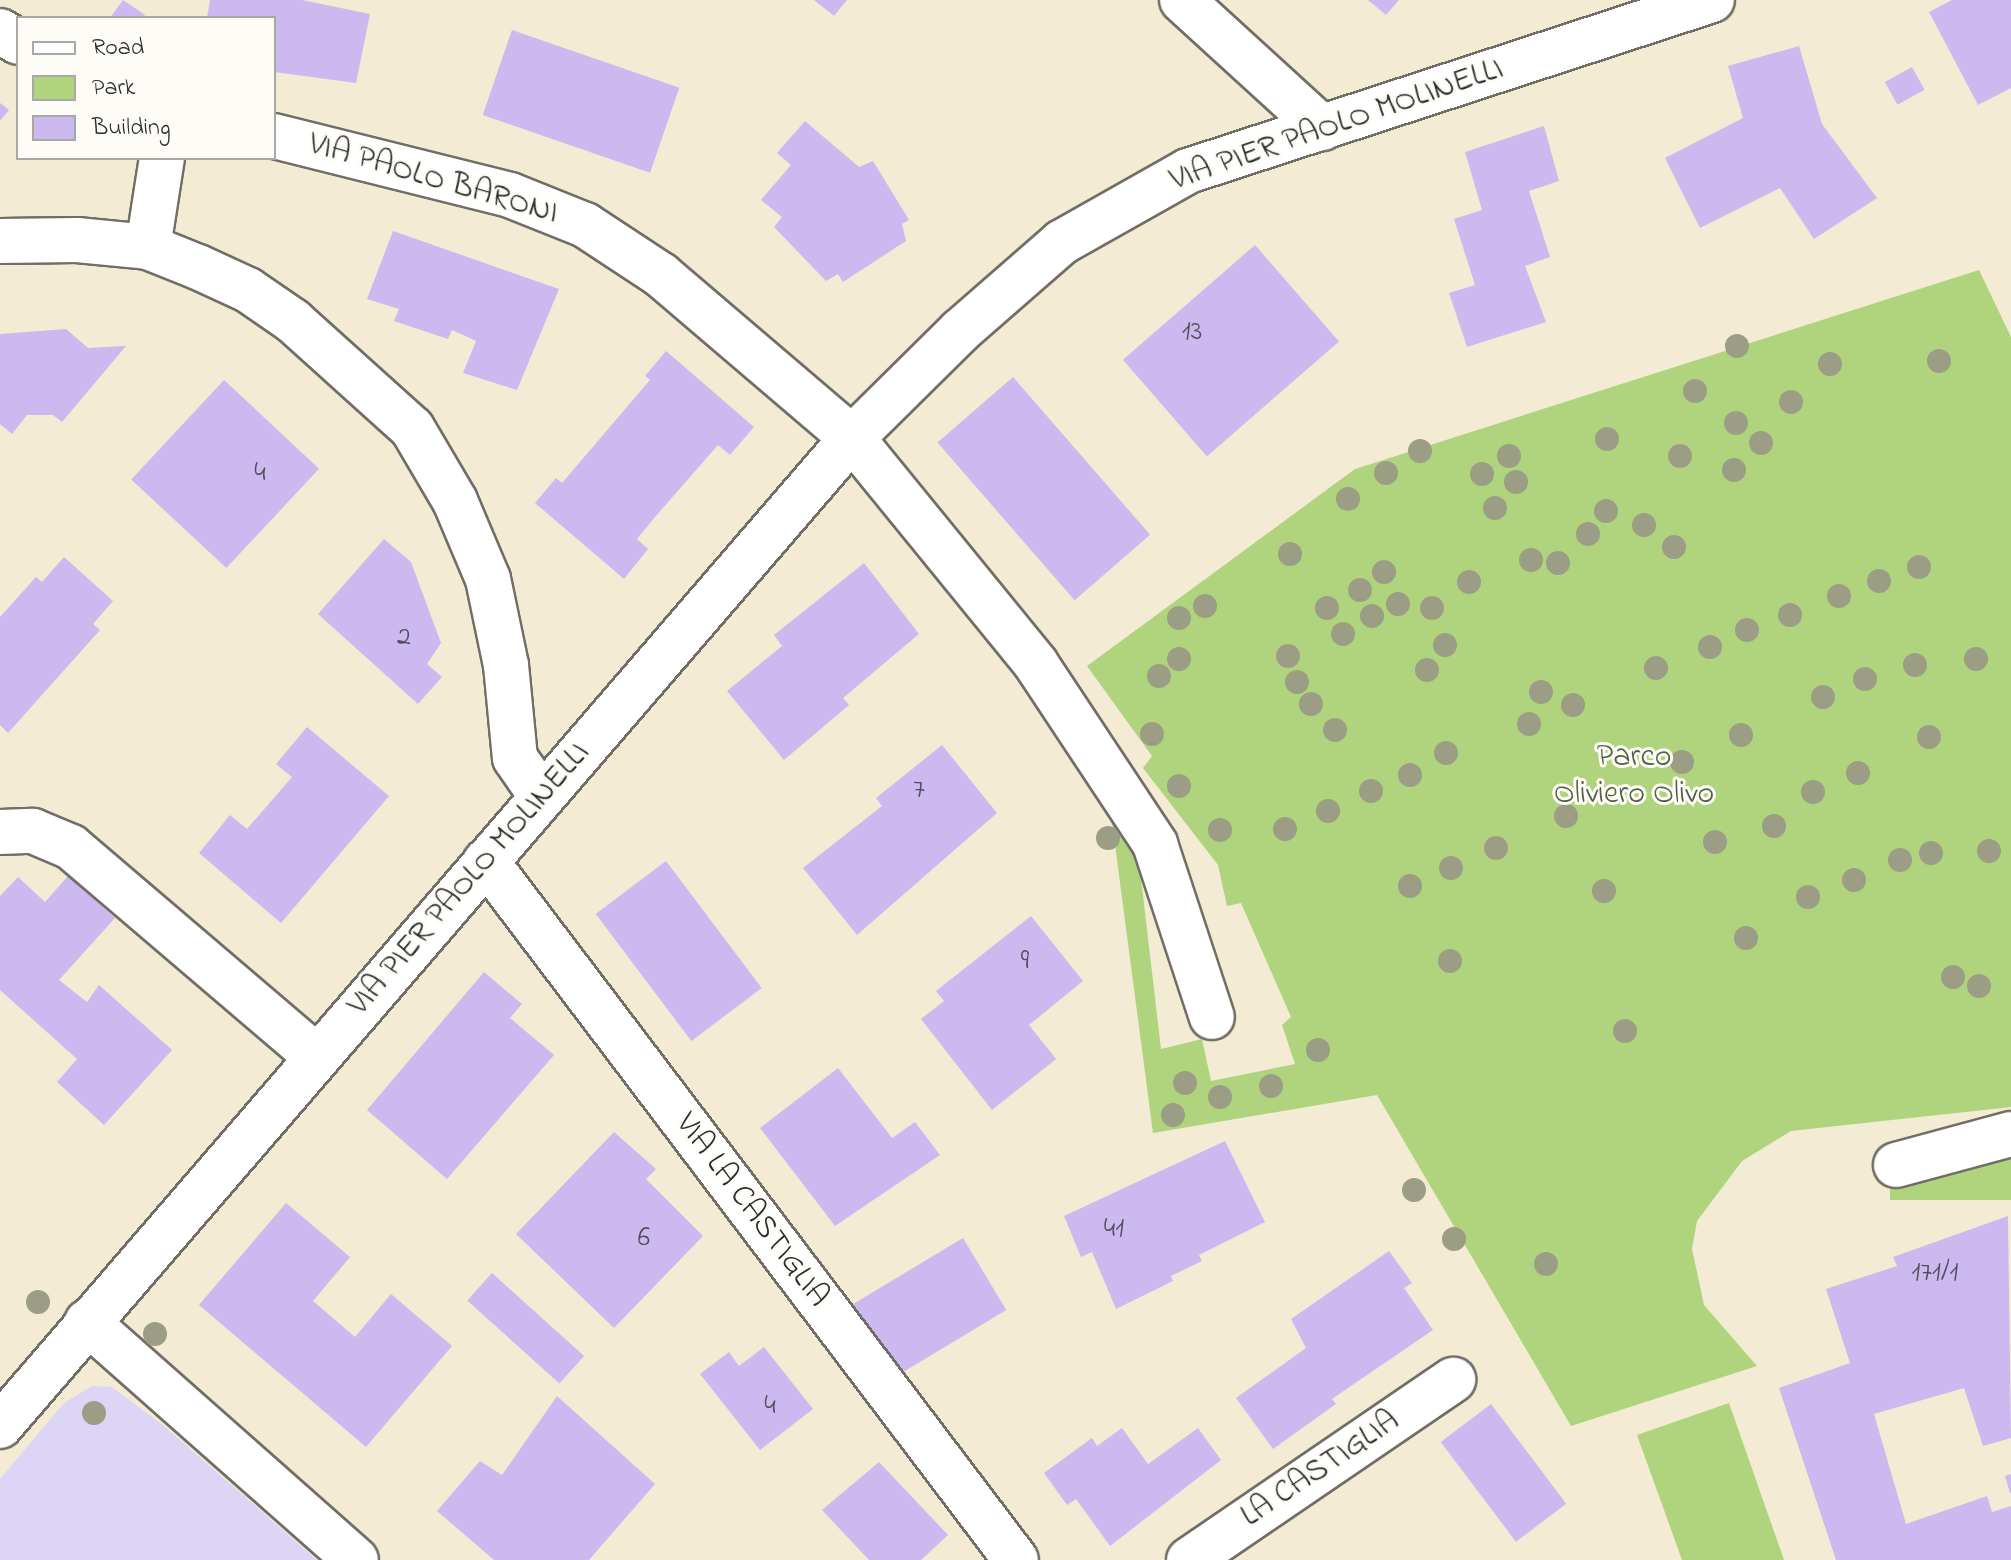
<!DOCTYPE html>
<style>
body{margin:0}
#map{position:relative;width:2011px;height:1560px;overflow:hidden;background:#f4ebd4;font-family:"Indie Flower",sans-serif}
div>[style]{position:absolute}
.built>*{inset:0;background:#ddd5f6}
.green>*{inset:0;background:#afd47d;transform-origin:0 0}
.building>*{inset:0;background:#ccb9ef;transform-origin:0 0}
.roads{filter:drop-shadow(2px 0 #716e66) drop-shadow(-2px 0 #716e66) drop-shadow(0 2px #716e66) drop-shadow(0 -2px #716e66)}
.minor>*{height:44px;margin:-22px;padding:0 22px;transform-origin:22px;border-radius:22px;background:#fff}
.tertiary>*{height:44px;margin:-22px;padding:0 22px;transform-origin:22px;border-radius:22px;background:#fff}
.trees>*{width:24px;height:24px;margin:-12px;border-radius:50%;background:#9b9d85}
span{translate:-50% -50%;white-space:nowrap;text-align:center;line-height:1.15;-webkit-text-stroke:6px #fdfcf7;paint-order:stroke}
.number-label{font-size:28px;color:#534e5c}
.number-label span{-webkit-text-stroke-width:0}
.street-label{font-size:32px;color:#2b2b2b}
.park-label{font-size:32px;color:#535e44}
.legend{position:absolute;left:16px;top:16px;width:260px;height:144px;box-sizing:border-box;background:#fdfcf7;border:2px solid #a9a8a5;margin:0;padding:10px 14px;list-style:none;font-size:24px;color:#2b2b2b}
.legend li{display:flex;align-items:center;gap:16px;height:40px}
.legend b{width:40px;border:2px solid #a9a8a5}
</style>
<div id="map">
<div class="built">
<i style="clip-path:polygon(92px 1386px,112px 1387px,164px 1426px,317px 1560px,0 1560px,0 1479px,64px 1403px)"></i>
</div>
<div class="green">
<i style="clip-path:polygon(1979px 270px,2011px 337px,2011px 1107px,1791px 1131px,1742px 1161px,1697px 1221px,1692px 1249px,1704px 1305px,1757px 1366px,1571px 1426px,1377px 1095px,1153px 1133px,1110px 807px,1137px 844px,1161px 1049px,1202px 1039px,1211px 1081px,1295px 1064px,1282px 1025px,1291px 1017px,1241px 903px,1227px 906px,1218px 865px,1143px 768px,1152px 756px,1087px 666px,1355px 469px)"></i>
<i style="left:2011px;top:1151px;width:49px;height:121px;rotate:90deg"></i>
<i style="clip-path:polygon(1729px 1403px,1784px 1560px,1682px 1560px,1637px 1435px)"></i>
</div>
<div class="building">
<i style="clip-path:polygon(123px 0,145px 15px,143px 18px,110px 18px)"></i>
<i style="clip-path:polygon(210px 0,302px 0,370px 14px,356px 83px,274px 72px,274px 18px,207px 18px)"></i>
<i style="clip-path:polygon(814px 0,847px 0,834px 16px)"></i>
<i style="clip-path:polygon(1368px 0,1399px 0,1386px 15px)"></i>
<i style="clip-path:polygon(1952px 0,2011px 0,2011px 88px,1978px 105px,1929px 12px)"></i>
<i style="left:512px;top:30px;width:177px;height:90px;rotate:19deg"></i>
<i style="clip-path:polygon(1799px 46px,1822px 124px,1877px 198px,1814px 239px,1780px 188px,1700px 228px,1665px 158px,1743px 118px,1728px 66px)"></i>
<i style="left:1912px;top:67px;width:26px;height:31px;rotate:61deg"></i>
<i style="clip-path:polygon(0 103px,9px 110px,0 121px)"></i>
<i style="clip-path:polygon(805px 121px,859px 167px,873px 161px,909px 220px,902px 224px,906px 241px,843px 282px,838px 274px,826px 281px,774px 227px,782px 217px,761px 200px,791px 165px,777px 153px)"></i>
<i style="clip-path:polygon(1544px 126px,1559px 181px,1529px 191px,1550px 257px,1525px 266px,1546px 322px,1467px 347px,1449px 293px,1475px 285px,1454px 219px,1482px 210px,1465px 152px)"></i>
<i style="clip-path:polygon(393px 231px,559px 289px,517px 390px,463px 373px,476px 341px,452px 330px,448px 339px,394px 321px,399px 309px,367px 299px)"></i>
<i style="left:1255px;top:245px;width:128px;height:175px;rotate:49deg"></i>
<i style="clip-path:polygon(66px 329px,88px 348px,126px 346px,62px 422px,53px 415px,27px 415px,12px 434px,0 424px,0 334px)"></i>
<i style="clip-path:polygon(666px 351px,754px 427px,730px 455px,718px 445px,655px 517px,637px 539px,648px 549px,624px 579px,535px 503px,556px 478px,562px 483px,650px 380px,645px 376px)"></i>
<i style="left:1013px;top:377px;width:209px;height:100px;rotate:49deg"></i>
<i style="left:224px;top:380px;width:130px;height:136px;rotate:43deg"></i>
<i style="clip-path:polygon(384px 539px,411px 562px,441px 643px,427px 664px,442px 677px,418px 704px,318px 614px)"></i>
<i style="clip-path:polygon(64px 557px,113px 601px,93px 624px,100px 630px,8px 733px,0 725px,0 617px,36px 577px,42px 582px)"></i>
<i style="clip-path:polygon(864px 563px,919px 634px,843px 698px,849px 705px,784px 760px,727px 691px,782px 646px,774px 635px)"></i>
<i style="clip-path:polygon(307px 727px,389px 796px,281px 923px,199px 853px,230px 815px,247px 829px,292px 777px,276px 764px)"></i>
<i style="clip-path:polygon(942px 745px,997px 813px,857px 935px,803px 868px,882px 806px,876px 798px)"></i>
<i style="left:666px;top:861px;width:159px;height:88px;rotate:53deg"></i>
<i style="clip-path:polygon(68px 876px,115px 918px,59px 980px,87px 1002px,99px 985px,172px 1050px,104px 1125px,57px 1082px,77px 1059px,0 990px,0 896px,18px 877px,45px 902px)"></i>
<i style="clip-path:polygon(1031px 916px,1083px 981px,1029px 1025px,1056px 1059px,992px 1110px,921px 1019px,944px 1001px,936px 991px)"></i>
<i style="clip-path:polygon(484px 972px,522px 1004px,510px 1018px,554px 1055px,447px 1179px,367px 1110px)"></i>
<i style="clip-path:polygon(838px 1068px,892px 1138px,915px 1122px,940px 1155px,835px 1226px,760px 1128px)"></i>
<i style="clip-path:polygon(614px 1132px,656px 1169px,646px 1179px,703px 1236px,614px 1328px,516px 1234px)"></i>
<i style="clip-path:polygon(1225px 1141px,1265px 1222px,1199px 1255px,1202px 1261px,1171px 1276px,1173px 1281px,1116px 1309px,1092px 1252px,1081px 1257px,1064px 1216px)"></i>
<i style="clip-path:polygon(286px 1203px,350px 1257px,313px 1301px,355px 1337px,391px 1294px,452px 1346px,366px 1447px,199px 1305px)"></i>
<i style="clip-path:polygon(2008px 1216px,2011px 1438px,1983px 1446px,1964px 1388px,1874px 1414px,1906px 1524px,1987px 1496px,1992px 1512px,2011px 1506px,2011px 1560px,1836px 1560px,1779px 1388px,1850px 1363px,1826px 1289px,1897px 1266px,1893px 1257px)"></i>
<i style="left:963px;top:1238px;width:84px;height:129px;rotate:59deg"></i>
<i style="clip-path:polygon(1389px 1251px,1412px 1283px,1404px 1288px,1433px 1330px,1332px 1399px,1336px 1404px,1273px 1449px,1236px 1398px,1306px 1348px,1291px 1319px)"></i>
<i style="left:492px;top:1273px;width:124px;height:37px;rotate:42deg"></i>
<i style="clip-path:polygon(764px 1347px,813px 1409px,760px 1450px,700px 1374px,729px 1352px,739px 1366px)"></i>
<i style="clip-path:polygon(557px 1396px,655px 1484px,589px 1560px,494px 1560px,437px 1511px,480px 1461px,502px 1475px)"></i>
<i style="left:1491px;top:1404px;width:125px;height:63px;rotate:53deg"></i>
<i style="clip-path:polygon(1122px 1428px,1148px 1464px,1198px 1428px,1221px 1460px,1110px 1546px,1076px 1499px,1067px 1505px,1044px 1473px,1092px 1438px,1097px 1446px)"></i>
<i style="clip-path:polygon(879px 1462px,948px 1535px,921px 1560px,869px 1560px,822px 1510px)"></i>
<i style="clip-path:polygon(2011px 1474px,2011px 1493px,2010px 1493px,2005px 1476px)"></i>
</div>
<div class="roads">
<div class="minor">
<i style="left:1182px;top:0;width:190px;rotate:42.4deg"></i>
<i style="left:0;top:31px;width:21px;rotate:31deg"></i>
<i style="left:274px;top:136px;width:243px;rotate:14deg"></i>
<i style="left:510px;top:195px;width:81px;rotate:21.8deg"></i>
<i style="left:585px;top:225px;width:91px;rotate:33.3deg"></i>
<i style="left:661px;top:275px;width:251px;rotate:40.5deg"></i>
<i style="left:852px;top:438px;width:291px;rotate:50.8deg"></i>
<i style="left:1036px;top:664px;width:216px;rotate:56.5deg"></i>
<i style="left:1155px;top:844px;width:182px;rotate:71.8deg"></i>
<i style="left:0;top:241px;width:77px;rotate:-0.7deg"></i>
<i style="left:77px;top:240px;width:71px;rotate:5.6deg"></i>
<i style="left:148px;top:247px;width:54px;rotate:21.8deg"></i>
<i style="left:198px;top:267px;width:55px;rotate:24.7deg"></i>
<i style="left:248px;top:290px;width:55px;rotate:34.6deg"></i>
<i style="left:293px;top:321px;width:160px;rotate:42deg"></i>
<i style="left:412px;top:428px;width:85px;rotate:59.5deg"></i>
<i style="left:455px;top:501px;width:85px;rotate:67.1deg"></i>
<i style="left:488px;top:579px;width:88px;rotate:78.2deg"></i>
<i style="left:506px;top:665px;width:93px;rotate:84.5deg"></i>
<i style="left:515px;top:758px;width:47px;rotate:55.3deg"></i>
<i style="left:148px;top:247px;width:90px;rotate:-81.1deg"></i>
<i style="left:0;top:832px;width:33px;rotate:-2deg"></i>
<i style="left:33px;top:831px;width:41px;rotate:22.8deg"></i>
<i style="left:71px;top:847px;width:323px;rotate:40.5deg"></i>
<i style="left:486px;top:861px;width:877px;rotate:52.83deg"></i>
<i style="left:1896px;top:1165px;width:119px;rotate:-15.1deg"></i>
<i style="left:87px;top:1322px;width:359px;rotate:41.5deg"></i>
<i style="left:1189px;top:1560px;width:320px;rotate:-34.3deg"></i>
</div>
<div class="tertiary">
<i style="left:0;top:1426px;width:1305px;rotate:-49.23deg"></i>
<i style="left:852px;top:438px;width:152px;rotate:-44.7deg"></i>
<i style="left:960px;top:331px;width:135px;rotate:-41.1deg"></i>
<i style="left:1062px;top:242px;width:145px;rotate:-29.4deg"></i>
<i style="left:1188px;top:171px;width:551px;rotate:-18.07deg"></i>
</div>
</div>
<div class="trees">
<i style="left:1737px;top:346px"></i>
<i style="left:1939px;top:361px"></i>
<i style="left:1830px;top:364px"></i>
<i style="left:1695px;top:391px"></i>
<i style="left:1791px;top:402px"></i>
<i style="left:1736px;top:423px"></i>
<i style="left:1607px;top:439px"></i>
<i style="left:1761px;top:443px"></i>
<i style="left:1420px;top:451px"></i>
<i style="left:1509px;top:456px"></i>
<i style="left:1680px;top:456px"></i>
<i style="left:1734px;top:470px"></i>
<i style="left:1386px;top:473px"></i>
<i style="left:1482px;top:474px"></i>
<i style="left:1516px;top:482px"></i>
<i style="left:1348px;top:499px"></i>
<i style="left:1495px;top:508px"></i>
<i style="left:1606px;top:511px"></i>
<i style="left:1644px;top:525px"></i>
<i style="left:1588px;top:534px"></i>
<i style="left:1674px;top:547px"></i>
<i style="left:1290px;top:554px"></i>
<i style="left:1531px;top:560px"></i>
<i style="left:1558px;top:563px"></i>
<i style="left:1919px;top:567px"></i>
<i style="left:1384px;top:572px"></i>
<i style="left:1879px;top:581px"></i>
<i style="left:1469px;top:582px"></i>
<i style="left:1360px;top:590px"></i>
<i style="left:1839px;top:596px"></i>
<i style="left:1398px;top:604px"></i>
<i style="left:1205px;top:606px"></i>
<i style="left:1327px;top:608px"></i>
<i style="left:1432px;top:608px"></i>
<i style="left:1790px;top:615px"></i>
<i style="left:1372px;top:616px"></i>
<i style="left:1179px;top:618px"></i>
<i style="left:1747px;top:630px"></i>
<i style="left:1343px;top:634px"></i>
<i style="left:1445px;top:645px"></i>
<i style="left:1710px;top:647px"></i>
<i style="left:1288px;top:656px"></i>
<i style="left:1179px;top:659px"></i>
<i style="left:1976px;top:659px"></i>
<i style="left:1915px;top:665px"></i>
<i style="left:1656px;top:668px"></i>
<i style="left:1427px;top:670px"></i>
<i style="left:1159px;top:676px"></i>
<i style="left:1865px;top:679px"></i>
<i style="left:1297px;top:682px"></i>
<i style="left:1541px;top:692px"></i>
<i style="left:1823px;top:697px"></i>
<i style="left:1311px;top:704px"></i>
<i style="left:1573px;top:705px"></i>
<i style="left:1529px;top:724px"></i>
<i style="left:1335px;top:730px"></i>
<i style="left:1152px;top:734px"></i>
<i style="left:1741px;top:735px"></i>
<i style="left:1929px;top:737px"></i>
<i style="left:1446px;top:753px"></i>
<i style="left:1682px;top:762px"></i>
<i style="left:1858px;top:773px"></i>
<i style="left:1410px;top:775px"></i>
<i style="left:1179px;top:786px"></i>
<i style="left:1371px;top:791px"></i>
<i style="left:1813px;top:792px"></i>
<i style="left:1328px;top:811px"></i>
<i style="left:1566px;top:816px"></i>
<i style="left:1774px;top:826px"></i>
<i style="left:1285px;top:829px"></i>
<i style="left:1220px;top:830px"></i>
<i style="left:1108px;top:838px"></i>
<i style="left:1715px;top:842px"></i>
<i style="left:1496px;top:848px"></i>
<i style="left:1989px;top:851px"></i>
<i style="left:1931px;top:853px"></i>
<i style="left:1900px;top:860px"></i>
<i style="left:1451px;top:868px"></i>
<i style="left:1854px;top:880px"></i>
<i style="left:1410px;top:886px"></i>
<i style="left:1604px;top:891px"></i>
<i style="left:1808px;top:897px"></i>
<i style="left:1746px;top:938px"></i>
<i style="left:1450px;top:961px"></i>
<i style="left:1953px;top:977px"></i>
<i style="left:1979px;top:986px"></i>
<i style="left:1625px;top:1031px"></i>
<i style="left:1318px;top:1050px"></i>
<i style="left:1185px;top:1083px"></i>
<i style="left:1271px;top:1086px"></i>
<i style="left:1220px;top:1097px"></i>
<i style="left:1173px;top:1115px"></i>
<i style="left:1414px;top:1190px"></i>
<i style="left:1454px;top:1239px"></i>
<i style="left:1546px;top:1264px"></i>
<i style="left:38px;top:1302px"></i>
<i style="left:155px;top:1334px"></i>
<i style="left:94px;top:1413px"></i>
</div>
<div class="number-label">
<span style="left:1192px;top:333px">13</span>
<span style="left:260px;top:474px">4</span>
<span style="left:404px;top:638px">2</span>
<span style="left:919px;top:791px">7</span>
<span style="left:1025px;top:962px">9</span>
<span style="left:1114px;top:1230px">41</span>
<span style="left:644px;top:1239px">6</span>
<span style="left:1935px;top:1274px">171/1</span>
<span style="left:770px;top:1407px">4</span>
</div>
<div class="street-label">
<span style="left:1337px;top:126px;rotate:-19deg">VIA PIER PAOLO MOLINELLI</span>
<span style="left:433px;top:180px;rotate:16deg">VIA PAOLO BARONI</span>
<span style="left:470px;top:880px;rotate:-49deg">VIA PIER PAOLO MOLINELLI</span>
<span style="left:751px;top:1211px;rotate:53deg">VIA LA CASTIGLIA</span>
<span style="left:1321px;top:1470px;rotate:-34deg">LA CASTIGLIA</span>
</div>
<div class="park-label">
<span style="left:1634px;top:777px">Parco<br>Oliviero Olivo</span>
</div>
<ul class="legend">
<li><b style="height:10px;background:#fff"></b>Road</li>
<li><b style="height:22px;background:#afd47d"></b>Park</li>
<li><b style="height:22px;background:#ccb9ef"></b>Building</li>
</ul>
</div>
